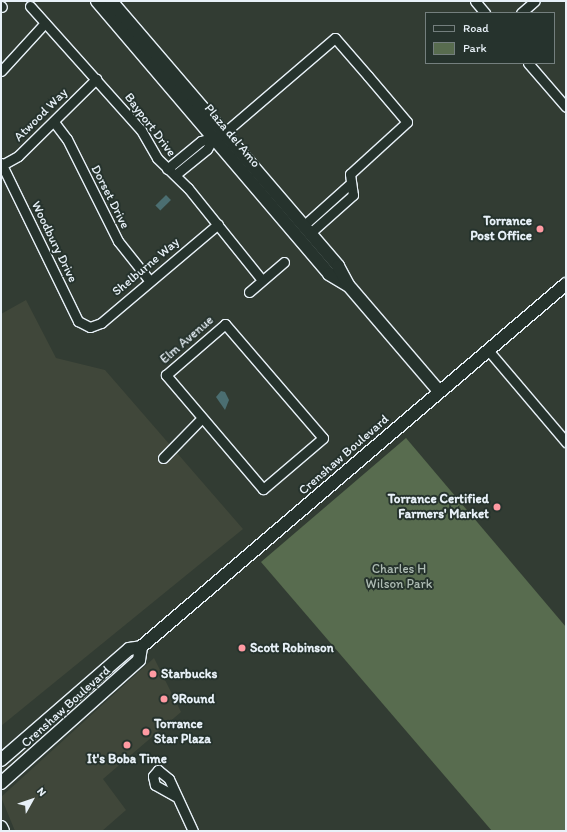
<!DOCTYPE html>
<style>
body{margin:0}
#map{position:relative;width:567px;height:832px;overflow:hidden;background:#323c33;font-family:Itim,sans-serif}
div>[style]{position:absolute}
.built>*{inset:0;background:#40473a}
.green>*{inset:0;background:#586c4f}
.water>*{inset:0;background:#4b6e71;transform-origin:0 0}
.roads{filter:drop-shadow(1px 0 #e8f1f8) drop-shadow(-1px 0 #e8f1f8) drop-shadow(0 1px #e8f1f8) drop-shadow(0 -1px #e8f1f8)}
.minor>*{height:9px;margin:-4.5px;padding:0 4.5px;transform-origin:4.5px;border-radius:4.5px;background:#26332d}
.major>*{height:12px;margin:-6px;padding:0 6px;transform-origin:6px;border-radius:6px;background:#26332d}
.dots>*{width:11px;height:11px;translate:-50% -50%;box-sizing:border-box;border:2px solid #26332d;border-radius:50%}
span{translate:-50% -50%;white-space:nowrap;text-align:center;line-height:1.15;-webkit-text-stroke:4px #26332d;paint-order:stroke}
.street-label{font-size:13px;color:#e8f1f8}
.poi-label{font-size:13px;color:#e8f1f8;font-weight:700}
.right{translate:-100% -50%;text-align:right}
.left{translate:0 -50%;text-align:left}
.park-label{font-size:13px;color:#aebcb4}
.frame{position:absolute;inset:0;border:2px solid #e8f1f8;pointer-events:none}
.legend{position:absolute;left:425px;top:12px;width:130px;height:52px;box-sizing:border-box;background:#26332d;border:1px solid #747f7e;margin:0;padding:5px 7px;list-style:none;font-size:12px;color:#e8f1f8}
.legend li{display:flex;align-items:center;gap:8px;height:20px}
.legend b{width:20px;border:1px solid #747f7e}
.north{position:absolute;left:12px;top:780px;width:40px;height:40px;-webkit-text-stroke:3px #26332d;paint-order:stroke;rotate:50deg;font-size:11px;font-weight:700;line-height:16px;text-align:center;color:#e8f1f8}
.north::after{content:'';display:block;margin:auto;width:14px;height:18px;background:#e8f1f8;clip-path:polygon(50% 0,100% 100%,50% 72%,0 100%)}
</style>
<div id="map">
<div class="built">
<i style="clip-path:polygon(26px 300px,56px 358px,105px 370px,243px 529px,1px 726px,1px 314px)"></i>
<i style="clip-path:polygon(154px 658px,181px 712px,103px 779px,126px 810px,102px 831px,15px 831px,1px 797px)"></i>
</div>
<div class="green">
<i style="clip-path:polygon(406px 438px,566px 627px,566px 831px,492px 831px,261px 562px)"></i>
</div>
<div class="water">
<i style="left:166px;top:195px;width:7px;height:15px;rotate:45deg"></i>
<i style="clip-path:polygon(221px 391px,225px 392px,229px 400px,225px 410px,216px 397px)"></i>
</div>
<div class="roads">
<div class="minor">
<i style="left:475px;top:1px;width:16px;rotate:50deg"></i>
<i style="left:1px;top:6px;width:1px;rotate:45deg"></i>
<i style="left:30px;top:6px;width:166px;rotate:48.2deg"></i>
<i style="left:141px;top:130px;width:32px;rotate:60deg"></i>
<i style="left:157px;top:158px;width:43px;rotate:44.1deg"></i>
<i style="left:188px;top:188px;width:118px;rotate:51.2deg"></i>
<i style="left:521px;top:13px;width:18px;rotate:-41deg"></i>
<i style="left:528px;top:63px;width:58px;rotate:49.2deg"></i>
<i style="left:1px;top:71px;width:65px;rotate:-47.5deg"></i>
<i style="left:54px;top:122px;width:21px;rotate:53deg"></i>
<i style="left:67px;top:139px;width:114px;rotate:63.4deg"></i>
<i style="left:118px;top:241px;width:50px;rotate:51.5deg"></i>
<i style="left:224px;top:133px;width:146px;rotate:-40.6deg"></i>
<i style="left:335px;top:38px;width:50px;rotate:49deg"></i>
<i style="left:368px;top:76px;width:60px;rotate:49.7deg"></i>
<i style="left:407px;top:122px;width:77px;rotate:137.6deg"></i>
<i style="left:350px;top:174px;width:21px;rotate:82deg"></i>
<i style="left:353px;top:195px;width:57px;rotate:138.5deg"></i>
<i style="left:1px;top:163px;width:176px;rotate:64deg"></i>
<i style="left:78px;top:321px;width:13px;rotate:27deg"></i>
<i style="left:90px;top:327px;width:12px;rotate:-20deg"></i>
<i style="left:101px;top:323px;width:153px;rotate:-40.2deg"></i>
<i style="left:2px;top:165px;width:18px;rotate:-29deg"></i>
<i style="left:18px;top:156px;width:110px;rotate:-44.6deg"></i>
<i style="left:167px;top:169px;width:44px;rotate:-39.5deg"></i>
<i style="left:201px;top:141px;width:14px;rotate:-17deg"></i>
<i style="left:175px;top:175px;width:41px;rotate:-39.1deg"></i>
<i style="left:207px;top:149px;width:14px;rotate:-60deg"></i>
<i style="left:303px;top:226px;width:64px;rotate:-41.9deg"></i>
<i style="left:249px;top:292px;width:46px;rotate:-40.6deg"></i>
<i style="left:225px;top:324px;width:150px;rotate:49.3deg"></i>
<i style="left:323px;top:438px;width:79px;rotate:139.6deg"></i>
<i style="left:263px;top:489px;width:150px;rotate:-130.4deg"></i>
<i style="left:166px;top:375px;width:78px;rotate:-40.8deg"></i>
<i style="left:488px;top:350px;width:121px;rotate:49.7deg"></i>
<i style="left:163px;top:458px;width:56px;rotate:-45.7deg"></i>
<i style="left:175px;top:796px;width:23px;rotate:-151deg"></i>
<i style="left:155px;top:785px;width:9px;rotate:-103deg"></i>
<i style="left:153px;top:776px;width:8px;rotate:-50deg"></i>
<i style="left:158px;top:770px;width:14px;rotate:39deg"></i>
<i style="left:169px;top:779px;width:57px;rotate:65.2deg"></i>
</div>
<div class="major">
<i style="left:97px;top:1px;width:358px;rotate:49.6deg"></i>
<i style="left:329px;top:274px;width:21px;rotate:31deg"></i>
<i style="left:111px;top:1px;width:349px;rotate:49.4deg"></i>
<i style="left:338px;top:266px;width:21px;rotate:62deg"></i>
<i style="left:348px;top:285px;width:140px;rotate:49.4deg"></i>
<i style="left:1px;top:760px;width:169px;rotate:-40.9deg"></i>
<i style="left:129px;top:649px;width:12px;rotate:-9deg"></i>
<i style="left:141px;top:647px;width:559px;rotate:-40.5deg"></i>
<i style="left:1px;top:783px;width:185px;rotate:-41.7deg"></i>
<i style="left:139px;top:660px;width:13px;rotate:-81deg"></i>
<i style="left:1px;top:827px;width:4px;rotate:63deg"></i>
</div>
</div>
<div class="dots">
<i style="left:540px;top:229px;background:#ff9aa2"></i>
<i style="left:497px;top:507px;background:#ff9aa2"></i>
<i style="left:242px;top:648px;background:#ff9aa2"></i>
<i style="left:153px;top:674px;background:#ff9aa2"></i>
<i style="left:164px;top:699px;background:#ff9aa2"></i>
<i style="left:146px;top:732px;background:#ff9aa2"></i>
<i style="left:127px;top:745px;background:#ff9aa2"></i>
</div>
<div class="street-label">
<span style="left:41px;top:115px;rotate:-45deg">Atwood Way</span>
<span style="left:150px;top:125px;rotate:53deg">Bayport Drive</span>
<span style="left:232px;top:136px;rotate:50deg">Plaza del Amo</span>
<span style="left:110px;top:197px;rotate:63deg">Dorset Drive</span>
<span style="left:54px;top:242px;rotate:64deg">Woodbury Drive</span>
<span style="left:146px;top:267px;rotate:-40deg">Shelburne Way</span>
<span style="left:187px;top:340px;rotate:-41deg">Elm Avenue</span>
<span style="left:344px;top:455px;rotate:-41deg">Crenshaw Boulevard</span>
<span style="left:66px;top:707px;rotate:-42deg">Crenshaw Boulevard</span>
</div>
<div class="poi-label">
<span class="right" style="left:532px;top:229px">Torrance<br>Post Office</span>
<span class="right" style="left:489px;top:507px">Torrance Certified<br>Farmers' Market</span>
<span class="left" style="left:250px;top:648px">Scott Robinson</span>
<span class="left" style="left:161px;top:674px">Starbucks</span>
<span class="left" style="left:172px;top:699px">9Round</span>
<span class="left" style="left:154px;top:732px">Torrance<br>Star Plaza</span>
<span style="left:127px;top:759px">It's Boba Time</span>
</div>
<div class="park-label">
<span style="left:399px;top:577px">Charles H<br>Wilson Park</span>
</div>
<div class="frame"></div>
<ul class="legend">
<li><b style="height:5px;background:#26332d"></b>Road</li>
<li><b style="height:11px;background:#586c4f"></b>Park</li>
</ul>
<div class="north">N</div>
</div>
